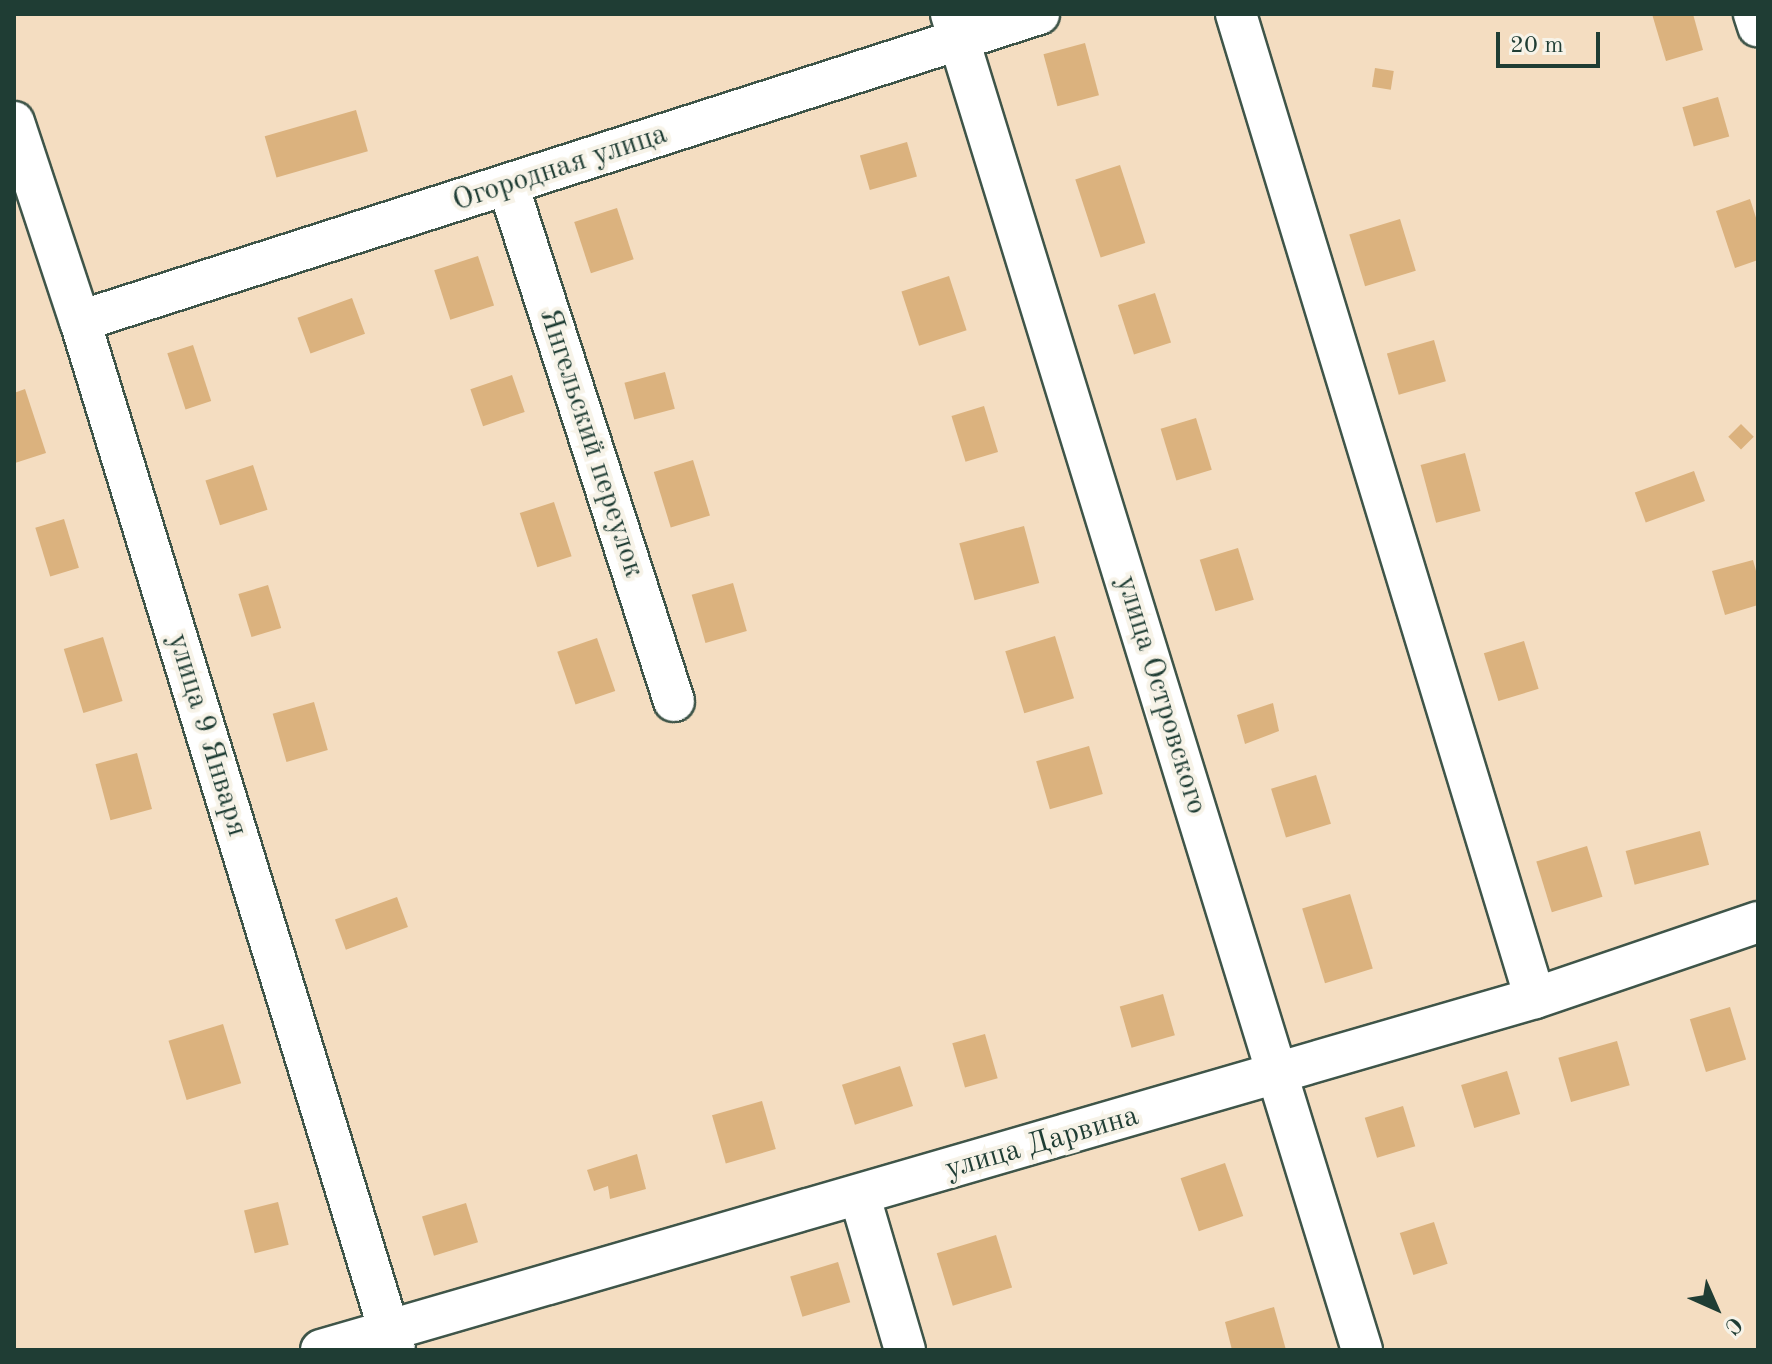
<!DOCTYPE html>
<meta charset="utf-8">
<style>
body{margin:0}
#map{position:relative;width:1772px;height:1364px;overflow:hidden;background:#f4ddc1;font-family:"Old Standard TT",serif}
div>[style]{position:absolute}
.building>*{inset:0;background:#dbb27e;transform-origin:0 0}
.roads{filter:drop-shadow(2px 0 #3f5549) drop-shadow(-2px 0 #3f5549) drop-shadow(0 2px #3f5549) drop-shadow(0 -2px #3f5549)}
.street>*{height:40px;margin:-20px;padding:0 20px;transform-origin:20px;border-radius:20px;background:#fff}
span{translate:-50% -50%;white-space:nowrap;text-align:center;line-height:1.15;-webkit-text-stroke:8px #f7f3e8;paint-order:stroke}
.street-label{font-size:30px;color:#1f3d34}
.frame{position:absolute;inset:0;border:16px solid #1f3d34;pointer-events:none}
.north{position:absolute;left:1676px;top:1268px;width:80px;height:80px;-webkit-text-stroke:6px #f7f3e8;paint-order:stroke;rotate:135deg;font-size:22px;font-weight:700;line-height:32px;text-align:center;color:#1f3d34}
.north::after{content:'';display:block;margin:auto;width:28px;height:36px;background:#1f3d34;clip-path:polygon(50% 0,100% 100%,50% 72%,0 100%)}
.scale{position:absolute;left:1496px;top:32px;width:104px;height:36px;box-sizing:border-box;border:4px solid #1f3d34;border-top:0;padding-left:10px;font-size:24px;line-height:28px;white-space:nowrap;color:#1f3d34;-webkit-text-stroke:6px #f7f3e8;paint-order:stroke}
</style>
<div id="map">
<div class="building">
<i style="clip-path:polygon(1652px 14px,1693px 14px,1703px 50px,1666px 61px)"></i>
<i style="left:1085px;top:43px;width:54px;height:43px;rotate:75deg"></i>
<i style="left:1375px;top:68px;width:19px;height:19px;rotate:9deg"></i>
<i style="left:1718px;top:97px;width:41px;height:37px;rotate:74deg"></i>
<i style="left:356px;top:110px;width:43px;height:95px;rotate:74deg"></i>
<i style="left:907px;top:142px;width:36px;height:49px;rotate:74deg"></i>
<i style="left:1120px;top:165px;width:82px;height:47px;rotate:72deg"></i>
<i style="clip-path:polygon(1750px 199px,1758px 224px,1758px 260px,1735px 268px,1716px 211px)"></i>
<i style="left:617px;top:208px;width:54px;height:45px;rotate:72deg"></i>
<i style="left:1400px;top:219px;width:54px;height:53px;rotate:73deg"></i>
<i style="left:478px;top:256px;width:52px;height:46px;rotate:72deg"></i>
<i style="left:949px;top:276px;width:57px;height:50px;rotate:72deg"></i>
<i style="left:1155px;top:293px;width:52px;height:39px;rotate:72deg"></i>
<i style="left:352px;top:298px;width:38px;height:58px;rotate:70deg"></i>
<i style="left:1434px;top:340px;width:43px;height:49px;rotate:74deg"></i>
<i style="left:193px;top:345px;width:59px;height:27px;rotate:72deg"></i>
<i style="left:665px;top:372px;width:38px;height:42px;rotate:75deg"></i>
<i style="left:512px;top:375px;width:39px;height:44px;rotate:71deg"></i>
<i style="clip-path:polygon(25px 389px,46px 453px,15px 463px,14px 393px)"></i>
<i style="left:984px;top:406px;width:48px;height:34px;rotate:73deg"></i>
<i style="left:1196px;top:418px;width:54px;height:37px;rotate:73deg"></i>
<i style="left:1741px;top:424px;width:18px;height:18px;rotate:45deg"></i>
<i style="left:1465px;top:453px;width:60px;height:46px;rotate:75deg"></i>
<i style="left:693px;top:460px;width:58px;height:41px;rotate:73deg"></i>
<i style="left:253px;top:465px;width:47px;height:50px;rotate:72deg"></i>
<i style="left:1694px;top:471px;width:32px;height:63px;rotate:70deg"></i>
<i style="left:554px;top:502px;width:57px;height:36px;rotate:72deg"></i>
<i style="left:64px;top:519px;width:51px;height:30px;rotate:73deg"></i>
<i style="left:1024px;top:526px;width:59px;height:67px;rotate:75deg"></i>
<i style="left:1238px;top:548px;width:54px;height:40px;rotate:73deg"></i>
<i style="clip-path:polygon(1753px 560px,1758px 578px,1758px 605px,1725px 615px,1712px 571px)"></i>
<i style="left:733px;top:583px;width:50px;height:43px;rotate:74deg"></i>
<i style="left:268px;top:585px;width:45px;height:31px;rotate:73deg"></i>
<i style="left:1055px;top:636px;width:65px;height:52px;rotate:73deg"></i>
<i style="left:103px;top:637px;width:67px;height:41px;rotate:73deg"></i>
<i style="left:597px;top:638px;width:56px;height:42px;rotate:71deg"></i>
<i style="left:1524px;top:641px;width:50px;height:42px;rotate:73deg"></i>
<i style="left:314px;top:702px;width:50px;height:43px;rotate:74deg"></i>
<i style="clip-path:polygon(1273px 703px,1279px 731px,1245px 744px,1237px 715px)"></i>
<i style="left:1089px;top:746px;width:50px;height:55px;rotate:74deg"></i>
<i style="left:137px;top:753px;width:58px;height:43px;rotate:75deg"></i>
<i style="left:1316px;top:775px;width:51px;height:47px;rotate:73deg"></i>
<i style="left:1700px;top:831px;width:35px;height:77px;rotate:75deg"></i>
<i style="left:1587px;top:846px;width:53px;height:53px;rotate:73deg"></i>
<i style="left:1350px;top:894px;width:78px;height:50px;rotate:73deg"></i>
<i style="left:397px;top:897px;width:32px;height:66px;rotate:70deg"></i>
<i style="left:1163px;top:994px;width:43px;height:45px;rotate:74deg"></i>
<i style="left:1730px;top:1007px;width:55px;height:42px;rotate:73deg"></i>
<i style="left:223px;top:1024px;width:62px;height:57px;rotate:73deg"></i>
<i style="left:985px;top:1034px;width:46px;height:34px;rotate:74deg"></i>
<i style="left:1617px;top:1041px;width:46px;height:61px;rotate:74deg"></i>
<i style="left:900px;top:1066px;width:42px;height:61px;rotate:72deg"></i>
<i style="left:1507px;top:1071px;width:45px;height:48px;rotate:73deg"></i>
<i style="left:762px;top:1101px;width:50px;height:52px;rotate:74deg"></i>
<i style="left:1403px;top:1106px;width:42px;height:40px;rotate:73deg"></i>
<i style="clip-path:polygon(637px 1154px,646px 1189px,610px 1199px,608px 1186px,594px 1191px,587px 1170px)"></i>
<i style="left:1225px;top:1163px;width:56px;height:47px;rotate:71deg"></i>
<i style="left:278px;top:1202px;width:44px;height:35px;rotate:76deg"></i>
<i style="left:466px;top:1203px;width:41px;height:46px;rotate:73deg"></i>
<i style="left:1434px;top:1222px;width:44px;height:36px;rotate:72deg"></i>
<i style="left:996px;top:1235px;width:55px;height:62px;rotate:73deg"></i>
<i style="left:838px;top:1262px;width:42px;height:50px;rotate:73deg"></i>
<i style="clip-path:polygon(1274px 1307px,1286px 1350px,1232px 1350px,1225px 1322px)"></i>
</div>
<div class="roads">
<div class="street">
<i style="left:951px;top:14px;width:1398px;rotate:72.9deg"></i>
<i style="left:1236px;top:14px;width:1028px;rotate:73.1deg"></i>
<i style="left:1754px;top:14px;width:13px;rotate:72deg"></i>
<i style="left:14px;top:122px;width:210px;rotate:71.7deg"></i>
<i style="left:80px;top:321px;width:1076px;rotate:72.98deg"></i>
<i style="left:508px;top:185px;width:542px;rotate:72.17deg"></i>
<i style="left:80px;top:321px;width:1007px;rotate:-17.75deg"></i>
<i style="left:860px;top:1197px;width:159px;rotate:73.6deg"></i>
<i style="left:321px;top:1350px;width:1264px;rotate:-16.17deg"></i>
<i style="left:1535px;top:998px;width:236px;rotate:-18.8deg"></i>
</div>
</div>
<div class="street-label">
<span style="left:560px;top:168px;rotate:-18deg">Огородная улица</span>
<span style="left:591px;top:443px;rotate:72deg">Янгельский переулок</span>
<span style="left:1161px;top:695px;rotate:73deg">улица Островского</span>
<span style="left:207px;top:735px;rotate:73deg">улица 9 Января</span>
<span style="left:1042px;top:1143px;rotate:-16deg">улица Дарвина</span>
</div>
<div class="frame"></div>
<div class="north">С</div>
<div class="scale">20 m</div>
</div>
